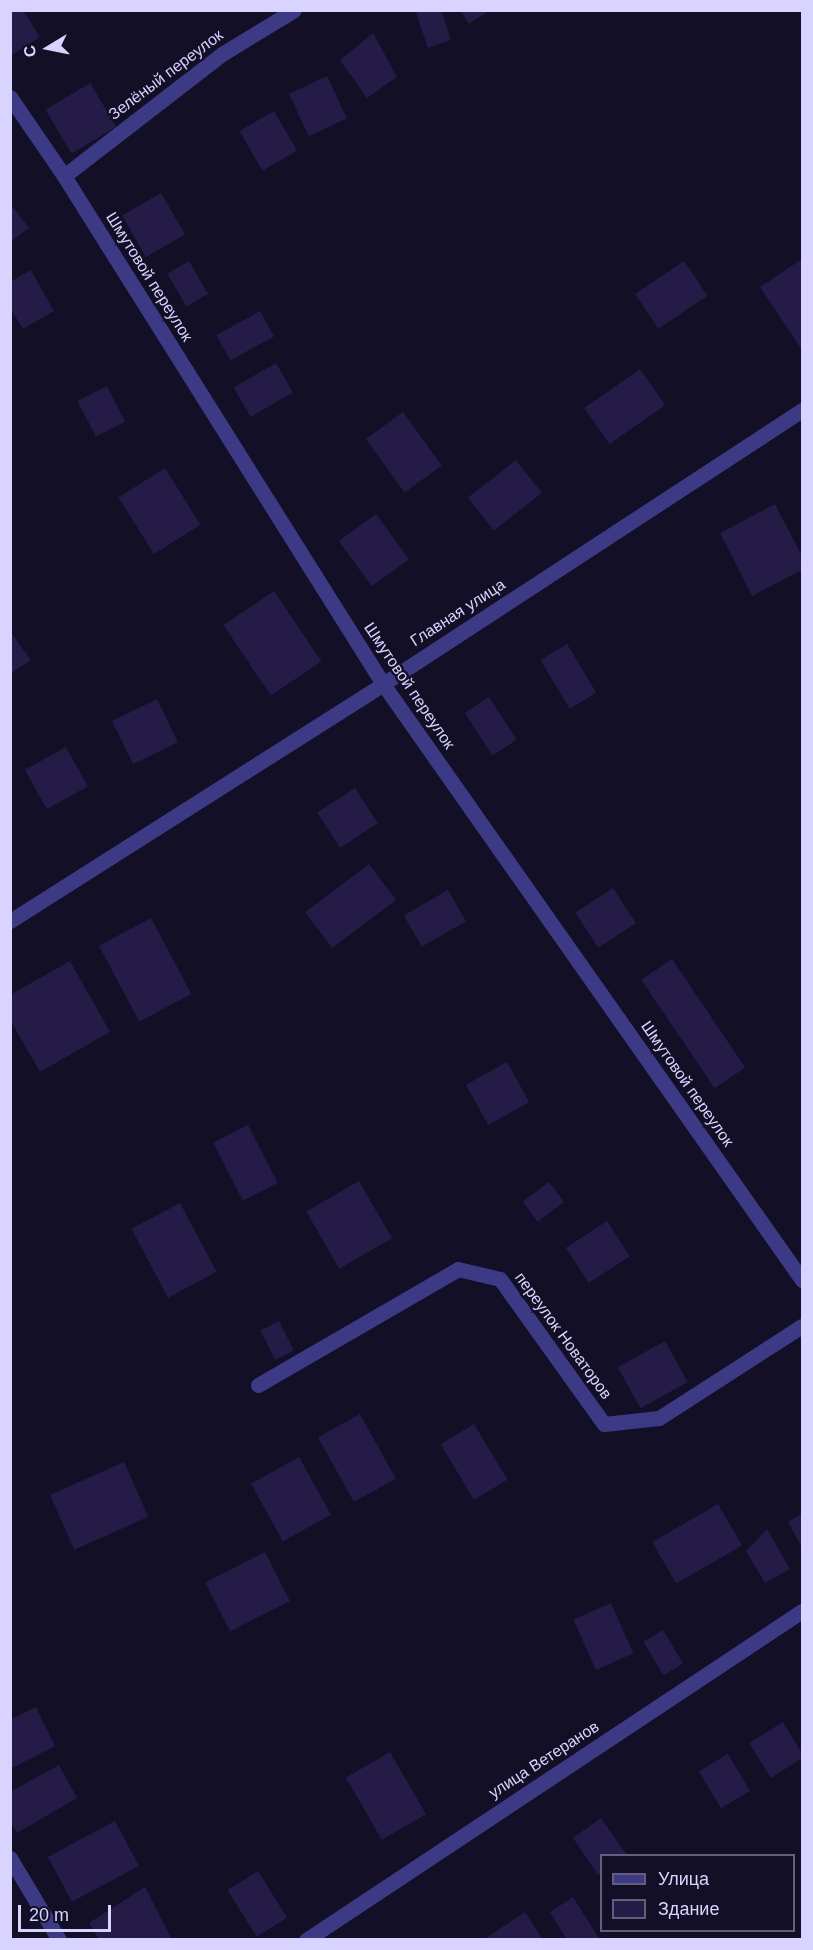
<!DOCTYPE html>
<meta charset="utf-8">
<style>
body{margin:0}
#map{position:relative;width:813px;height:1950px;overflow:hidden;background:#130f26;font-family:Helvetica,sans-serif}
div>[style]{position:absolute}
.building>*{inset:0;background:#241b47;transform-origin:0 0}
.service>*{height:15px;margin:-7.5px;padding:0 7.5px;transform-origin:7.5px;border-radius:7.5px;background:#3d3a85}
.minor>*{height:15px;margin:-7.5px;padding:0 7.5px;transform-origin:7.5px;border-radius:7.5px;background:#3d3a85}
span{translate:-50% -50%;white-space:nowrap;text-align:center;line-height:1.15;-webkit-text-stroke:5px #130f26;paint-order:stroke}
.street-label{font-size:16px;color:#d9d4ff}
.frame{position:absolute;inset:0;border:12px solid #d9d4ff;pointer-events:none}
.legend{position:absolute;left:600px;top:1854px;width:195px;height:78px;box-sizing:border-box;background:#130f26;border:2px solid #625e7d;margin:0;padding:8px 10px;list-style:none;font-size:18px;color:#d9d4ff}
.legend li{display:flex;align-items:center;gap:12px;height:30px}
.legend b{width:30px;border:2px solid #625e7d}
.north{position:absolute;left:18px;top:18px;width:60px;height:60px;-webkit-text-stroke:4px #130f26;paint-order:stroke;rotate:260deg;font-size:16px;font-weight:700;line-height:24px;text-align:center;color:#d9d4ff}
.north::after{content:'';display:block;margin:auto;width:21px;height:27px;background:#d9d4ff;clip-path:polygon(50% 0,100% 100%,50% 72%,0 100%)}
.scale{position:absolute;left:18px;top:1905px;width:93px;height:27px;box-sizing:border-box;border:3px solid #d9d4ff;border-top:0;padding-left:8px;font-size:18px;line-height:21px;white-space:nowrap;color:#d9d4ff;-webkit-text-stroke:4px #130f26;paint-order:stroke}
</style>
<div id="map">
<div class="building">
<i style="clip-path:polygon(10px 10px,23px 10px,40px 37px,10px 56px)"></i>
<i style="clip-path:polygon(415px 10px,441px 10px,451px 40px,428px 48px)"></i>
<i style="clip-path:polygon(460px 10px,490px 10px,469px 24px)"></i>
<i style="clip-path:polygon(373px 33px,397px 77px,367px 98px,340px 60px)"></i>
<i style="left:327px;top:76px;width:47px;height:42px;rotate:65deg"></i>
<i style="left:90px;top:83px;width:51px;height:52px;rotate:59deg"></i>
<i style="left:274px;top:111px;width:46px;height:40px;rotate:60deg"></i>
<i style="left:161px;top:193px;width:48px;height:45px;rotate:60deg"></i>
<i style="clip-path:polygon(10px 203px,29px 228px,10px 242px)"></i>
<i style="clip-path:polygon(802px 259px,802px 350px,760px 287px)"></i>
<i style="left:189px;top:261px;width:38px;height:25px;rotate:60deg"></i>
<i style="left:684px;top:261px;width:42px;height:59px;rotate:56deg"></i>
<i style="clip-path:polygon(31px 270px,54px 311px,23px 329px,10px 308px,10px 282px)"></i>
<i style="left:260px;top:311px;width:29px;height:50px;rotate:61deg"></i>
<i style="left:276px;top:363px;width:34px;height:49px;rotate:60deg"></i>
<i style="left:640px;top:369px;width:44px;height:68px;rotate:55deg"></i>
<i style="left:107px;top:386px;width:40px;height:33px;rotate:63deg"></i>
<i style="left:403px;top:412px;width:66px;height:46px;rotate:54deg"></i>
<i style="left:516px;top:460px;width:42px;height:61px;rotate:52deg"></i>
<i style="left:165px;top:468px;width:67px;height:55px;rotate:58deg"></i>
<i style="clip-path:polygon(775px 504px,802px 556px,802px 570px,752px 596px,720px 533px)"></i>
<i style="left:376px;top:514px;width:56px;height:46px;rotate:54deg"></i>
<i style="left:274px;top:591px;width:85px;height:61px;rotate:56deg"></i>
<i style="clip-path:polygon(10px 631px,31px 660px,10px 674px)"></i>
<i style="left:567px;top:644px;width:57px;height:31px;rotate:59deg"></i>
<i style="left:489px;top:697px;width:51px;height:29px;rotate:57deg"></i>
<i style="left:157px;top:699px;width:48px;height:50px;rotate:64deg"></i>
<i style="left:66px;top:747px;width:45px;height:47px;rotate:61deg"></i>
<i style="left:355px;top:788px;width:42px;height:45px;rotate:57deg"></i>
<i style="left:369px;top:864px;width:45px;height:80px;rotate:53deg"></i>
<i style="left:613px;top:888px;width:42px;height:45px;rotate:57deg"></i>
<i style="left:448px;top:890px;width:36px;height:51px;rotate:60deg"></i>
<i style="left:151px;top:918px;width:86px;height:59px;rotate:62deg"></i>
<i style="left:672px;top:959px;width:131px;height:37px;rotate:56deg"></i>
<i style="clip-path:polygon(70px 961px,110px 1032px,40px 1072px,10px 1020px,10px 995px)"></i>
<i style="left:507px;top:1062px;width:46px;height:47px;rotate:61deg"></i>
<i style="left:248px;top:1125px;width:65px;height:39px;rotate:63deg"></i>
<i style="left:359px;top:1181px;width:66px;height:61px;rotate:60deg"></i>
<i style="left:549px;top:1182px;width:25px;height:33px;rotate:53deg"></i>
<i style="left:180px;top:1203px;width:78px;height:55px;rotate:62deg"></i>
<i style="left:607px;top:1221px;width:42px;height:49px;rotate:57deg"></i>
<i style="left:279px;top:1321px;width:33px;height:21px;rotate:63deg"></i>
<i style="left:665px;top:1341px;width:47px;height:54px;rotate:61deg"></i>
<i style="left:360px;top:1414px;width:74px;height:48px;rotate:61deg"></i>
<i style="left:474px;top:1424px;width:65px;height:39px;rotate:59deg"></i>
<i style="left:299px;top:1457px;width:66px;height:55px;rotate:61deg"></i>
<i style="left:124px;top:1462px;width:60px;height:81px;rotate:66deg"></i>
<i style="left:718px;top:1504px;width:48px;height:76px;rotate:60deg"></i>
<i style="clip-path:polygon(802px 1513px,802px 1548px,788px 1522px)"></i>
<i style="clip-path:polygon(767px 1529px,790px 1569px,765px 1583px,746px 1551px)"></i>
<i style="left:265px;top:1552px;width:55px;height:67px;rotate:63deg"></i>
<i style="left:611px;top:1603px;width:55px;height:41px;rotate:66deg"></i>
<i style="left:663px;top:1630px;width:39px;height:23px;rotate:59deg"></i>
<i style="clip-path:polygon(36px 1707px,55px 1746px,10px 1769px,10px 1720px)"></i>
<i style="clip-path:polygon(783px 1722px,802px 1753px,802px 1758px,771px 1778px,749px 1743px)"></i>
<i style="left:390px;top:1752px;width:72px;height:51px;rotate:60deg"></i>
<i style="left:728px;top:1754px;width:43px;height:34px;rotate:59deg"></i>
<i style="clip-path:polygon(59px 1765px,77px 1798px,17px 1833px,10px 1821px,10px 1792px)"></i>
<i style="clip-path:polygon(601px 1818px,627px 1855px,602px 1856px,602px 1872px,598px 1875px,573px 1838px)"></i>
<i style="left:115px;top:1821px;width:51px;height:76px;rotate:62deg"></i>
<i style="left:258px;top:1871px;width:55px;height:36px;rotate:58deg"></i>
<i style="clip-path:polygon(145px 1887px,172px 1940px,99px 1940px,89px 1923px)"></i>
<i style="clip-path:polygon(573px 1897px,599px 1938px,597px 1940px,567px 1940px,550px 1912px)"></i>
<i style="clip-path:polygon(525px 1912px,543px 1940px,483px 1940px)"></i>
</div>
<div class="service">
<i style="left:258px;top:1385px;width:231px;rotate:-30.1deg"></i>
<i style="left:458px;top:1269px;width:43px;rotate:13.4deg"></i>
<i style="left:500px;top:1279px;width:178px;rotate:54.4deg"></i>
<i style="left:604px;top:1424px;width:55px;rotate:-6.2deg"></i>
<i style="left:659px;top:1418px;width:170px;rotate:-32.8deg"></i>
</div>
<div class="minor">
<i style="left:10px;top:97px;width:96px;rotate:55.6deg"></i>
<i style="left:64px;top:176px;width:600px;rotate:57.87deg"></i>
<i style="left:383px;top:684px;width:729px;rotate:54.89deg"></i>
<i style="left:64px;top:176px;width:200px;rotate:-37.7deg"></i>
<i style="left:222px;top:54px;width:84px;rotate:-31.4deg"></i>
<i style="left:10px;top:921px;width:442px;rotate:-32.4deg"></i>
<i style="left:383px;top:684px;width:501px;rotate:-33.18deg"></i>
<i style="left:10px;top:1858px;width:96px;rotate:59.1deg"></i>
<i style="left:306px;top:1940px;width:595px;rotate:-33.56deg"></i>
</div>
<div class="street-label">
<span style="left:166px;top:75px;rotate:-37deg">Зелёный переулок</span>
<span style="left:149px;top:277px;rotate:58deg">Шмутовой переулок</span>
<span style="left:458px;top:613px;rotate:-33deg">Главная улица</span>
<span style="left:409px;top:686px;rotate:56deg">Шмутовой переулок</span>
<span style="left:687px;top:1084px;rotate:55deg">Шмутовой переулок</span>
<span style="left:563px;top:1336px;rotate:54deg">переулок Новаторов</span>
<span style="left:544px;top:1760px;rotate:-33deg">улица Ветеранов</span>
</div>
<div class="frame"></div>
<ul class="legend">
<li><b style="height:8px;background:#3d3a85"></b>Улица</li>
<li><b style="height:16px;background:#241b47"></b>Здание</li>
</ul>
<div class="north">С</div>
<div class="scale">20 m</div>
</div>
